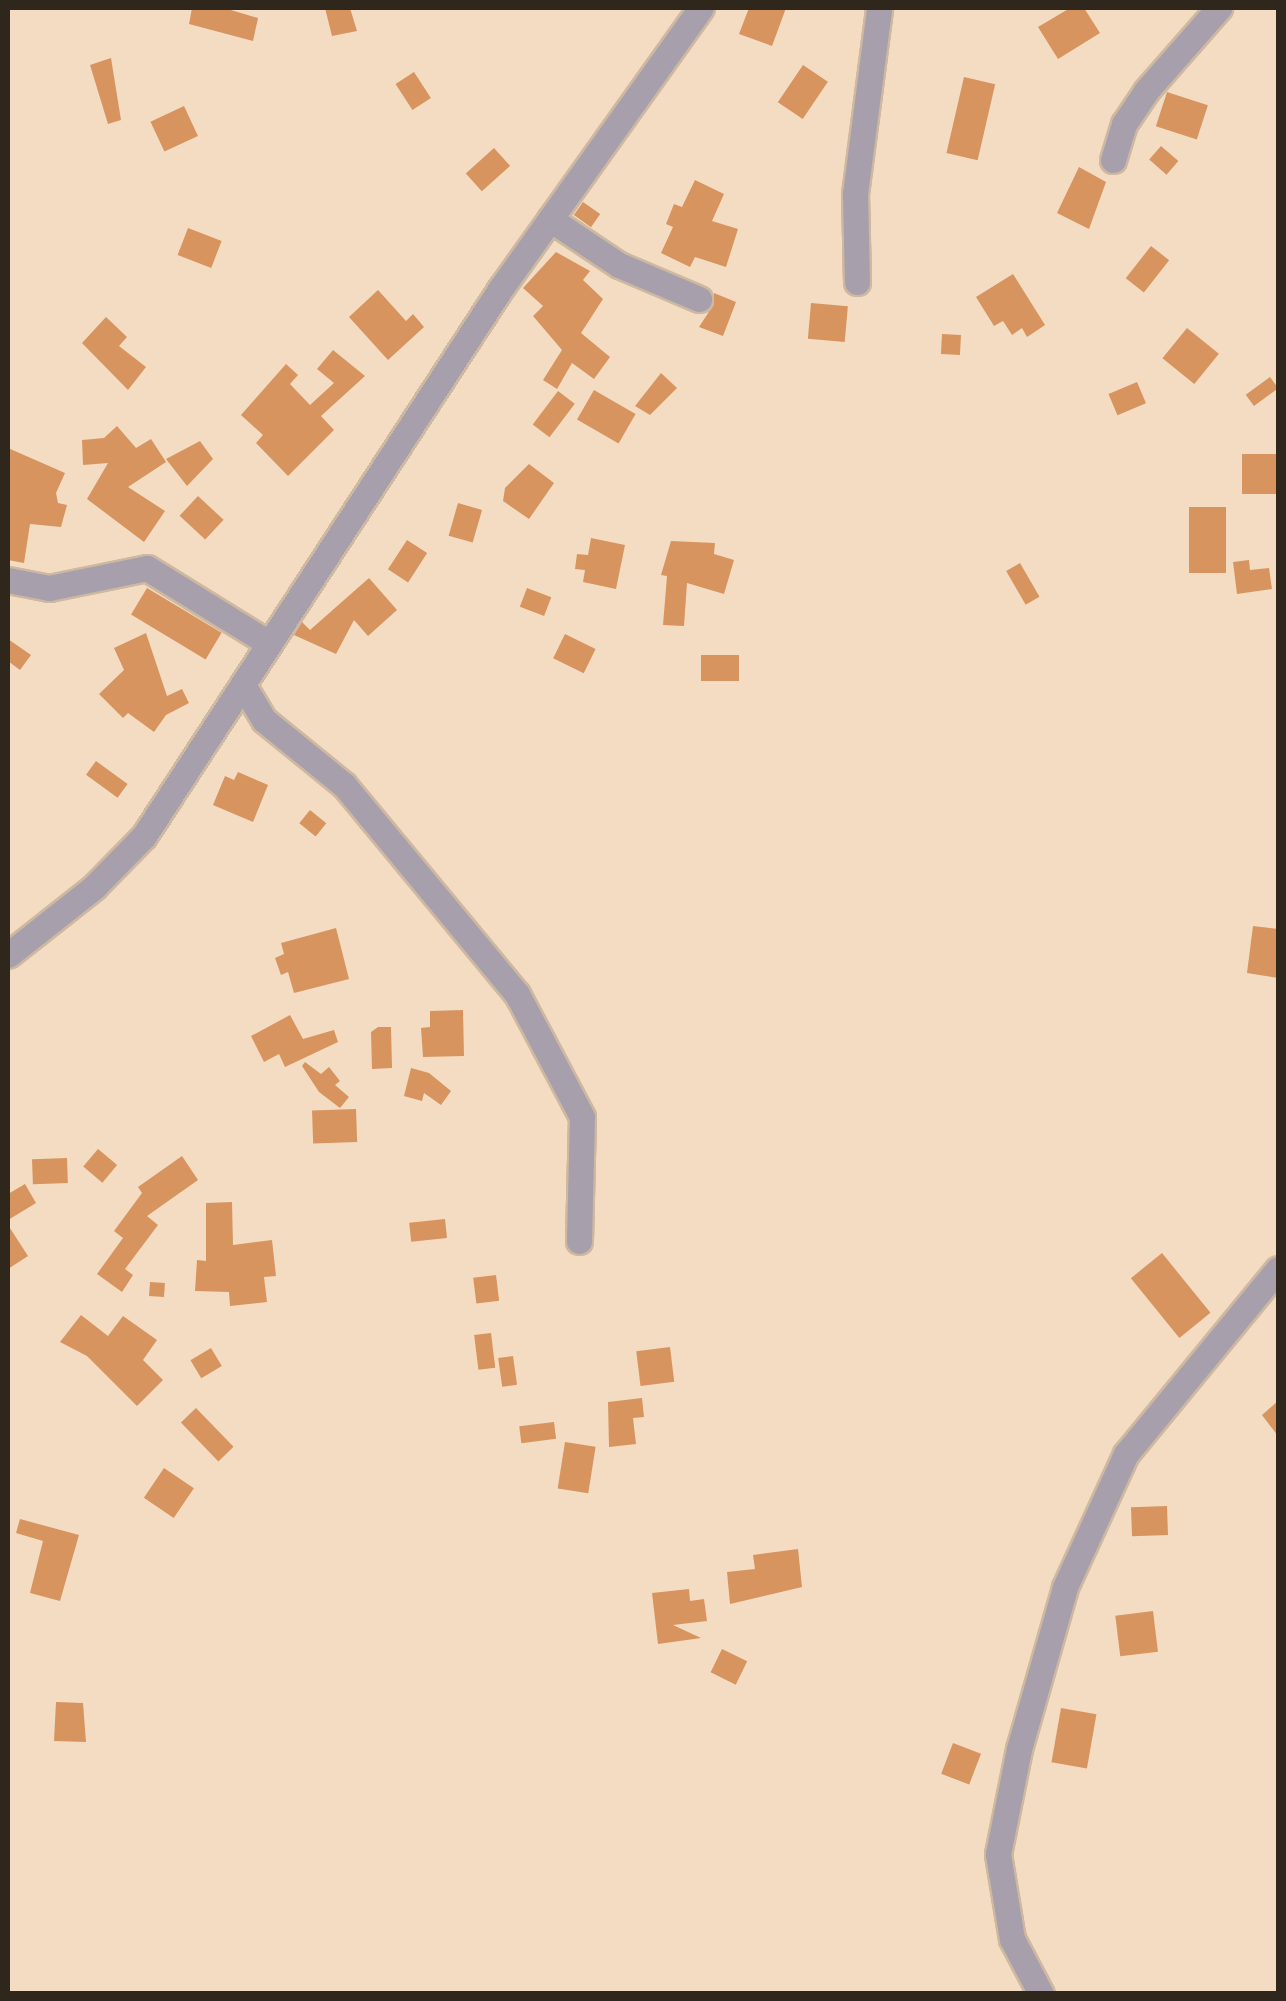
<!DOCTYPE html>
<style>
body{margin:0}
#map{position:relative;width:1286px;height:2001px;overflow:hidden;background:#f4dcc2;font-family:Manrope,sans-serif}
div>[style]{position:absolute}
.building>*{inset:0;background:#d7945f;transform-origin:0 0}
.roads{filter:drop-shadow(2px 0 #cdb8a1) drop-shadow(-2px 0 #cdb8a1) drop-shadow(0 2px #cdb8a1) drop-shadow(0 -2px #cdb8a1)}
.minor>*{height:25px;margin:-12.5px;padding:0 12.5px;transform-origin:12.5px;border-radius:12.5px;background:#a79fab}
span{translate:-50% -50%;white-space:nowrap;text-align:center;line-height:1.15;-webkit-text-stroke:8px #fdead5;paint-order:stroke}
.frame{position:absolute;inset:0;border:10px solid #2f261c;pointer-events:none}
</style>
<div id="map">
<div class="building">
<i style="clip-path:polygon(192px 8px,224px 8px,258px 18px,253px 41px,189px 24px)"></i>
<i style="clip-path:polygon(325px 8px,350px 8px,357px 31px,332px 36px)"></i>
<i style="clip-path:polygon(749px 8px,786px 8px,772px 46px,739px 34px)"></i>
<i style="clip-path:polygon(1070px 8px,1084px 8px,1100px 33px,1058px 59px,1038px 27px)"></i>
<i style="clip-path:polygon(111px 58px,121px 120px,108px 124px,90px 65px)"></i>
<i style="left:803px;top:65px;width:30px;height:45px;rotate:34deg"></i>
<i style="left:414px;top:72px;width:31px;height:22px;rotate:57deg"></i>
<i style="left:964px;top:77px;width:32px;height:78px;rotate:13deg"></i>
<i style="left:1167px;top:92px;width:43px;height:36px;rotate:18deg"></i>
<i style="left:184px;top:106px;width:33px;height:37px;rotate:65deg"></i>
<i style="left:1161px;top:146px;width:23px;height:18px;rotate:41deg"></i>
<i style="left:494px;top:148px;width:24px;height:38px;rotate:48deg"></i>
<i style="clip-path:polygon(1079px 167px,1106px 182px,1089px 229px,1057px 213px)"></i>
<i style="clip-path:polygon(695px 180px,724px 194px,712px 221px,738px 229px,726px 267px,695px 257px,690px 267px,661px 253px,673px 227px,666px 224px,674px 204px,682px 207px)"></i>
<i style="left:583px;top:202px;width:21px;height:16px;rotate:35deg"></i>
<i style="left:188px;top:228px;width:36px;height:29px;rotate:21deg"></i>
<i style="left:1151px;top:246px;width:23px;height:41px;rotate:38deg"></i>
<i style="clip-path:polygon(556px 252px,590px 271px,583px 280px,603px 299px,581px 333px,610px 357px,594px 379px,572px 363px,557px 389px,543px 380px,562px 350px,533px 316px,543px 306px,523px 288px)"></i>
<i style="clip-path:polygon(1013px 274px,1045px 325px,1027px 337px,1022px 328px,1012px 335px,1003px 321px,994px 326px,976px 297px)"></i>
<i style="clip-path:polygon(378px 290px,406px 321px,413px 314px,424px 327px,388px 360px,349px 317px)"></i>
<i style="clip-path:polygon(714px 293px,736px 302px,723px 336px,699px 327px,714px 304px)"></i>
<i style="left:811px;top:303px;width:37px;height:36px;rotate:5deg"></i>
<i style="clip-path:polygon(106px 317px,127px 337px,119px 346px,146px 367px,128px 390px,82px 343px)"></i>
<i style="left:1187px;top:328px;width:41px;height:39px;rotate:39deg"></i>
<i style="left:942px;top:334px;width:19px;height:20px;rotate:3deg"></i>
<i style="clip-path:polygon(333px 350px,365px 376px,321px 416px,334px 430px,288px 476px,256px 443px,263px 435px,241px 415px,286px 364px,298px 375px,290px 384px,310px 405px,334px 383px,317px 369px)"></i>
<i style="clip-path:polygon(661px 373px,677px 388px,650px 415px,635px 406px)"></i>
<i style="left:1270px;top:377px;width:14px;height:30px;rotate:54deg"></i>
<i style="left:1137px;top:382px;width:23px;height:31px;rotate:67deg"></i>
<i style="left:594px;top:390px;width:48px;height:34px;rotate:30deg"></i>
<i style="left:558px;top:391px;width:21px;height:42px;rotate:37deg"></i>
<i style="clip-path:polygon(117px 426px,136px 448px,151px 439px,166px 462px,128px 487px,165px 511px,144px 542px,87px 499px,108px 463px,83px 465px,82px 440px,104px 438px)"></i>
<i style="clip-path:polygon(200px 441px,213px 459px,187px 486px,166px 459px)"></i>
<i style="clip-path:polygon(8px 448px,65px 473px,56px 493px,58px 503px,67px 505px,61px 527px,30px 524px,24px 563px,8px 560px)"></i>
<i style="left:1278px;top:454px;width:40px;height:36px;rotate:90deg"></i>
<i style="clip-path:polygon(529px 464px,554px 483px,529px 519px,503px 501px,505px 488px)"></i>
<i style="left:198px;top:496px;width:35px;height:27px;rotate:43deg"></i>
<i style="left:458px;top:503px;width:25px;height:34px;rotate:16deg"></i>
<i style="left:1189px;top:507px;width:37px;height:66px"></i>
<i style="clip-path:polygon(591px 538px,625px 545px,616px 589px,583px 582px,585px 570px,575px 569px,577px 554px,588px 555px)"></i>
<i style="left:407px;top:540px;width:24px;height:35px;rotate:33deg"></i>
<i style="clip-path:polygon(671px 541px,715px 543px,714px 554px,734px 560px,724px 594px,687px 583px,684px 626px,663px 625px,667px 576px,661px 575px)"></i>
<i style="clip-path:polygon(1249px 560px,1250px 570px,1269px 568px,1272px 589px,1237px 594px,1233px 562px)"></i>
<i style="left:1020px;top:563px;width:39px;height:16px;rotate:60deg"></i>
<i style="clip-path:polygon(369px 578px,397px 610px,368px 636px,354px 620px,336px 654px,294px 635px,302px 622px,310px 630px)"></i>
<i style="left:147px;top:588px;width:87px;height:31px;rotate:31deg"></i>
<i style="left:527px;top:588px;width:26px;height:20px;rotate:21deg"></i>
<i style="clip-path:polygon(146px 633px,167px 696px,182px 689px,189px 703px,166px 715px,154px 732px,128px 713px,123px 718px,99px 694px,124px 670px,114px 648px)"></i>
<i style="left:565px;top:634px;width:34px;height:27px;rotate:26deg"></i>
<i style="clip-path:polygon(8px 639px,31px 655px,20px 670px,8px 661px)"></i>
<i style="left:739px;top:655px;width:26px;height:38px;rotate:90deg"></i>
<i style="left:96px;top:761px;width:39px;height:17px;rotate:36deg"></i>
<i style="clip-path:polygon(238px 772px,268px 785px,253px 822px,213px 805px,225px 776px,234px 780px)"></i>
<i style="left:310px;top:810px;width:21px;height:17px;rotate:39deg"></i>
<i style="clip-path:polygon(1253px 926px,1278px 929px,1278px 978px,1247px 973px)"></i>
<i style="clip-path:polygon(336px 928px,349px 979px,294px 993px,288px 972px,281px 975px,275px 958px,284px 954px,281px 943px)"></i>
<i style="clip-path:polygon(463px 1010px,464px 1056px,423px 1057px,421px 1028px,430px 1027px,430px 1011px)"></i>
<i style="clip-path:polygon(290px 1015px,303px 1039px,334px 1030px,338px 1042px,285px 1067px,279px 1054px,264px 1062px,251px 1036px)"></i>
<i style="clip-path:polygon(378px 1027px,391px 1027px,392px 1068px,372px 1069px,371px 1032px)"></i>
<i style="clip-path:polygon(305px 1062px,321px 1074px,329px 1067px,340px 1081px,335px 1085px,349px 1097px,340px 1108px,319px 1092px,302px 1066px)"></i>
<i style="clip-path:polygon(411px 1068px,429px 1073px,451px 1091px,441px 1105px,424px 1093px,422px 1101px,404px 1096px)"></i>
<i style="left:356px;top:1109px;width:33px;height:44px;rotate:88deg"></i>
<i style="left:98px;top:1149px;width:25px;height:23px;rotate:40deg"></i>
<i style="clip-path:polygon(182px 1156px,198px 1180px,147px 1216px,158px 1225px,125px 1269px,133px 1275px,122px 1292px,97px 1274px,123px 1238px,114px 1231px,142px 1193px,138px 1187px)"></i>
<i style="left:67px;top:1158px;width:25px;height:35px;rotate:88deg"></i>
<i style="clip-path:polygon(25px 1184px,36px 1203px,8px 1220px,8px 1194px)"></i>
<i style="clip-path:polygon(232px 1202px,233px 1245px,272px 1240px,276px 1276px,264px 1277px,267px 1302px,230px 1306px,229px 1292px,195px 1291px,197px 1260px,206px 1261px,206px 1203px)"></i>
<i style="left:445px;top:1219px;width:19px;height:36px;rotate:84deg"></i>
<i style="clip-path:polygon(8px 1225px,28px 1256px,8px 1269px)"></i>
<i style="left:1162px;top:1253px;width:77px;height:40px;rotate:51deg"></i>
<i style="left:496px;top:1275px;width:26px;height:23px;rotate:83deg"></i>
<i style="left:150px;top:1282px;width:15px;height:14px;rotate:4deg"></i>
<i style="clip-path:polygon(81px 1315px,108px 1336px,123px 1316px,157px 1340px,143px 1360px,163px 1380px,137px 1406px,87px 1356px,60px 1342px)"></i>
<i style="left:491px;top:1333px;width:35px;height:17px;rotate:83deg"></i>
<i style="left:670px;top:1347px;width:35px;height:34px;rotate:83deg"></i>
<i style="left:211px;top:1348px;width:21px;height:24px;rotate:59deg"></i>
<i style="left:513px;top:1356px;width:29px;height:15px;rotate:82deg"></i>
<i style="clip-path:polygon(642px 1398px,644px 1417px,633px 1418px,636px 1444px,609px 1447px,608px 1402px)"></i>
<i style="clip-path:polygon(1278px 1401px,1278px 1436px,1262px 1415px)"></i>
<i style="left:196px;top:1408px;width:54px;height:21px;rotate:46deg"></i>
<i style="left:554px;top:1422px;width:17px;height:35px;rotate:83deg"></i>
<i style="left:565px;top:1442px;width:31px;height:47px;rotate:9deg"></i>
<i style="left:164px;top:1468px;width:36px;height:36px;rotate:34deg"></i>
<i style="left:1167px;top:1506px;width:29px;height:36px;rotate:88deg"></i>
<i style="clip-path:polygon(20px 1519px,79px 1535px,60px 1601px,30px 1593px,43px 1541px,16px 1533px)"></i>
<i style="clip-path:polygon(798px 1549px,802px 1587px,730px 1604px,727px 1572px,755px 1569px,753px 1555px)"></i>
<i style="clip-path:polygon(689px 1589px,690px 1601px,704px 1599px,707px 1621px,673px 1625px,701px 1638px,658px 1644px,652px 1593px)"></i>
<i style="left:1153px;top:1611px;width:41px;height:38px;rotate:83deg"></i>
<i style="left:722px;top:1649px;width:28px;height:26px;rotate:26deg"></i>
<i style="clip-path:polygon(56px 1702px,83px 1703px,86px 1742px,54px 1741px)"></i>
<i style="left:1061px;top:1708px;width:36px;height:55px;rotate:10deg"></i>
<i style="left:953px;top:1743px;width:30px;height:33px;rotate:21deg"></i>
</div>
<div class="roads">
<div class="minor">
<i style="left:1113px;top:160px;width:38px;rotate:-73deg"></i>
<i style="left:1124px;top:124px;width:40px;rotate:-56deg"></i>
<i style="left:1146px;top:91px;width:111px;rotate:-48.7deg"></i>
<i style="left:550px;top:219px;width:83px;rotate:33.7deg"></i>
<i style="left:619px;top:265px;width:87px;rotate:23deg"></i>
<i style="left:857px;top:282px;width:88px;rotate:-91.3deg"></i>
<i style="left:855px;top:194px;width:188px;rotate:-82.6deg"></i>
<i style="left:8px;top:580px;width:42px;rotate:11deg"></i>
<i style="left:49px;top:588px;width:100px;rotate:-11.5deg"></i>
<i style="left:147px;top:568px;width:141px;rotate:31.7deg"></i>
<i style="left:243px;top:685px;width:41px;rotate:59deg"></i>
<i style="left:264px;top:720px;width:103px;rotate:39.1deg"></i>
<i style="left:344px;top:785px;width:271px;rotate:50.4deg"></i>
<i style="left:517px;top:994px;width:139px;rotate:62.1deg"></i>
<i style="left:582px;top:1117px;width:124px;rotate:91.4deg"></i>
<i style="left:8px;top:955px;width:110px;rotate:-38.3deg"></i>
<i style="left:94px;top:887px;width:71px;rotate:-45.6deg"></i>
<i style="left:144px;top:836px;width:654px;rotate:-56.92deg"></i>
<i style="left:501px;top:288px;width:344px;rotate:-54.5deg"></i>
<i style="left:1041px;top:1994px;width:62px;rotate:-117.8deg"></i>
<i style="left:1012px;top:1939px;width:86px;rotate:-99.4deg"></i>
<i style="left:998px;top:1854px;width:107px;rotate:-78.7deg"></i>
<i style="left:1019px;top:1749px;width:168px;rotate:-74.1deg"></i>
<i style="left:1065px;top:1587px;width:146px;rotate:-65.4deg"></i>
<i style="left:1126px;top:1454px;width:239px;rotate:-50.6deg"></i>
</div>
</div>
<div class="frame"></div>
</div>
